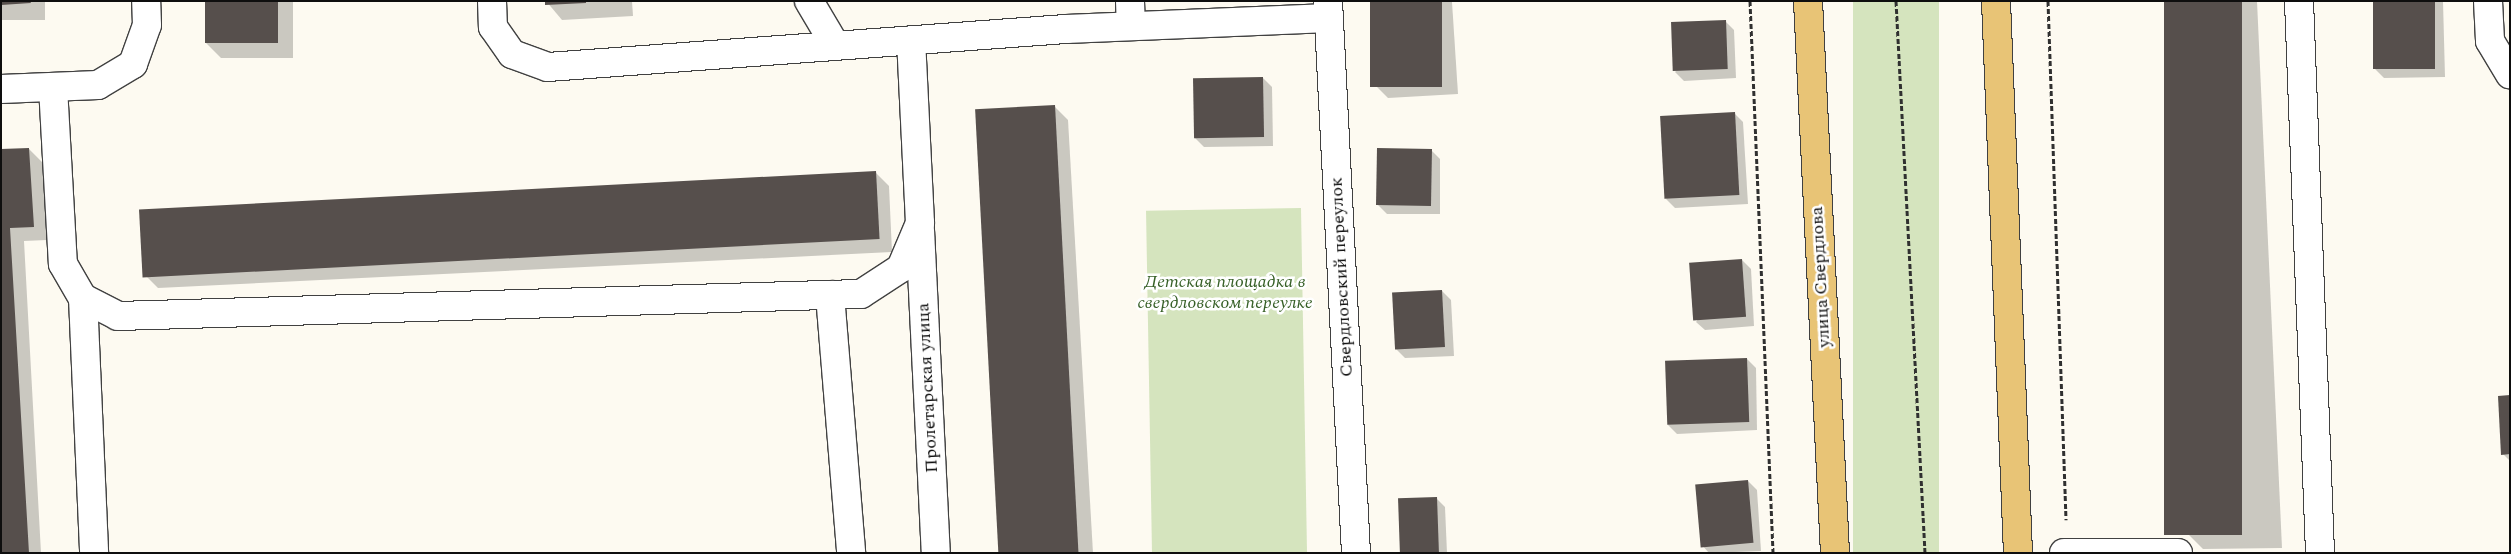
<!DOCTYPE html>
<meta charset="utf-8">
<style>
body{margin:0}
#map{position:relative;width:2511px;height:554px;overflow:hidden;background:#fdfaf1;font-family:Spectral,serif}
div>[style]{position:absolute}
.green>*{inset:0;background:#d5e4be;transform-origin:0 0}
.shadow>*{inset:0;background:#0003;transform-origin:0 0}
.building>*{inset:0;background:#564f4c;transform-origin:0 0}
.path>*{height:3px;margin-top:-1.5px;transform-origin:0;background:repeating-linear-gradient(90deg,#303030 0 5px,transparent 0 7.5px)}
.roads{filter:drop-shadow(1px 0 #414141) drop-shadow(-1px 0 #414141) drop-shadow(0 1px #414141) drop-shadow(0 -1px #414141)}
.minor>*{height:28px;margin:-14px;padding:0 14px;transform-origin:14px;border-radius:14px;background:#fff}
.major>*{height:28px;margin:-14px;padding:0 14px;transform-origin:14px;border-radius:14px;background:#e8c476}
span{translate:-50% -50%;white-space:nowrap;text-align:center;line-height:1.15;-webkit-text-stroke:5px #fff;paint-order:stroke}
.street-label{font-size:18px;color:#0e0e0e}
.park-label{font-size:18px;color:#365f26;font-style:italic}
.frame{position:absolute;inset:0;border:2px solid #0e0e0e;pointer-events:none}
</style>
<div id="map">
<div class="green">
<i style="left:1853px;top:1px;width:86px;height:553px"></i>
<i style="left:1301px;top:208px;width:345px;height:155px;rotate:89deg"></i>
</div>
<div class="shadow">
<i style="left:1px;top:1px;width:44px;height:19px"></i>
<i style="clip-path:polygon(206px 1px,293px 1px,293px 58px,221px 58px,206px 43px)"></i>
<i style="clip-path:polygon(546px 1px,632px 1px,633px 16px,562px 20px)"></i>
<i style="clip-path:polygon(1371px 1px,1452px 2px,1458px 94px,1388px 98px,1376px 86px)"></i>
<i style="clip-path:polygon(2165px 1px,2257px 1px,2282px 548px,2203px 549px,2188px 534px)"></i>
<i style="clip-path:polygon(2374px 1px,2443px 1px,2445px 77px,2384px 78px,2375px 69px)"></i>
<i style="clip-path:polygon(1725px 21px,1734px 30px,1736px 78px,1684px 81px,1675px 72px)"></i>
<i style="clip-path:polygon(1263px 78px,1272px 87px,1273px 146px,1204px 147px,1195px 138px)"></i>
<i style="clip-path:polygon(1054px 106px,1068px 120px,1093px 553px,1001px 553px)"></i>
<i style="clip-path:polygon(1734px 113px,1743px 122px,1748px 204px,1675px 208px,1666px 199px)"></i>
<i style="clip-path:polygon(29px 149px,43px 163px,47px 240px,24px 241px,41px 553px,1px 553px,1px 151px)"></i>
<i style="clip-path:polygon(1431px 150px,1440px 159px,1440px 214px,1387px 214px,1378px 205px)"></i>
<i style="clip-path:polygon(875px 172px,889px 186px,892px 252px,158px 288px,144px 274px)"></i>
<i style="clip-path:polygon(1742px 260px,1751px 269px,1754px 326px,1705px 330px,1696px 322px)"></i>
<i style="clip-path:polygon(1442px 291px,1451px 300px,1454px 356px,1405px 358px,1396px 349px)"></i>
<i style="clip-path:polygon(1747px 359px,1756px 368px,1757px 430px,1677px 434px,1668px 425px)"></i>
<i style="clip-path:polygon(2510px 397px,2510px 461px,2503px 454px)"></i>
<i style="clip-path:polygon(1748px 481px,1757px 490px,1761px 551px,1709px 553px,1701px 544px)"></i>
<i style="clip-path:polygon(1436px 498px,1445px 507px,1447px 553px,1401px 553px)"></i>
</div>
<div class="building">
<i style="clip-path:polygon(1px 1px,30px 1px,31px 3px,1px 5px)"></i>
<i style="left:205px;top:1px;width:73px;height:42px"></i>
<i style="clip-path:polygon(545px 1px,586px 1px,586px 3px,545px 5px)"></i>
<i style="left:1370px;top:1px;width:72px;height:86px"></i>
<i style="left:2164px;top:1px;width:78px;height:534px"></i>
<i style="left:2373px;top:1px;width:62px;height:68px"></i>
<i style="left:1726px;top:20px;width:49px;height:55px;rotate:88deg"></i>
<i style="left:1263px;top:77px;width:60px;height:70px;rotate:89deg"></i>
<i style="left:1055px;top:105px;width:449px;height:80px;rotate:87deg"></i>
<i style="left:1735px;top:112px;width:83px;height:75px;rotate:87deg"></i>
<i style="clip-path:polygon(29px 148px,34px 227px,10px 228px,29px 553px,1px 553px,1px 149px)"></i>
<i style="left:1377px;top:148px;width:55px;height:57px;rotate:1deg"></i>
<i style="left:876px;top:171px;width:68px;height:738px;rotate:87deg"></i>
<i style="left:1742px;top:259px;width:58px;height:53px;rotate:86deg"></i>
<i style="left:1442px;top:290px;width:57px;height:50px;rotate:87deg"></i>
<i style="left:1747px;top:358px;width:64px;height:82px;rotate:88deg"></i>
<i style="clip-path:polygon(2510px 395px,2510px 454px,2501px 455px,2498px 396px)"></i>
<i style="left:1748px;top:480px;width:63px;height:53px;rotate:85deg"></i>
<i style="left:1437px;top:497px;width:56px;height:39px;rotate:88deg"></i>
</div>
<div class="path">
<i style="left:1750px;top:1px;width:552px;rotate:87.61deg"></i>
<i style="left:1896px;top:1px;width:553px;rotate:86.99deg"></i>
<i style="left:2048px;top:1px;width:519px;rotate:88.01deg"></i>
</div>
<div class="roads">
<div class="minor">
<i style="left:492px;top:1px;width:26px;rotate:88deg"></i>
<i style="left:493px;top:27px;width:33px;rotate:55deg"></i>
<i style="left:512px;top:54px;width:38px;rotate:20deg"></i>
<i style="left:548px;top:67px;width:519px;rotate:-4.2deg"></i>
<i style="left:1066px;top:29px;width:263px;rotate:-2.4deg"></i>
<i style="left:809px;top:1px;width:51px;rotate:59.4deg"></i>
<i style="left:1130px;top:1px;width:25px;rotate:88deg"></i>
<i style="left:1328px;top:1px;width:553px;rotate:87.1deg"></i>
<i style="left:2299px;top:1px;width:552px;rotate:87.82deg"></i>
<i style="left:2488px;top:1px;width:40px;rotate:87.1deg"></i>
<i style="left:2490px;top:41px;width:39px;rotate:59deg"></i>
<i style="left:53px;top:87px;width:177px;rotate:86.8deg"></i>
<i style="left:63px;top:264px;width:39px;rotate:60deg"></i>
<i style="left:83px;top:298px;width:39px;rotate:27deg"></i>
<i style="left:118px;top:316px;width:743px;rotate:-1.7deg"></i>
<i style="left:861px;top:294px;width:48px;rotate:-33deg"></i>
<i style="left:901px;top:268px;width:49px;rotate:-67.1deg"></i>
<i style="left:920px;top:223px;width:183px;rotate:-92.8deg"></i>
<i style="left:1px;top:89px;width:97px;rotate:-2.4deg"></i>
<i style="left:98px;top:85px;width:41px;rotate:-31deg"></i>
<i style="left:133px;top:64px;width:41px;rotate:-70.3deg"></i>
<i style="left:147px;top:25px;width:24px;rotate:-92deg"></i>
<i style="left:920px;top:230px;width:323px;rotate:87.2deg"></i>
<i style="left:830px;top:295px;width:259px;rotate:85.3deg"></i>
<i style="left:83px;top:298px;width:255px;rotate:87.5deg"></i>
<i style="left:2064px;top:553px;width:114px"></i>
</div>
<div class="major">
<i style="left:1808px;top:1px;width:553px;rotate:87.2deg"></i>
<i style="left:1996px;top:1px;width:552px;rotate:87.72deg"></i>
</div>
</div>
<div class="street-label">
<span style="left:1342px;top:277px;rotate:-93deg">Свердловский переулок</span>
<span style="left:1821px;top:277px;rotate:-93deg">улица Свердлова</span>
<span style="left:928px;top:388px;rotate:-93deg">Пролетарская улица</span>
</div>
<div class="park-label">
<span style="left:1225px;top:293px">Детская площадка в<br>свердловском переулке</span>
</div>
<div class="frame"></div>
</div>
